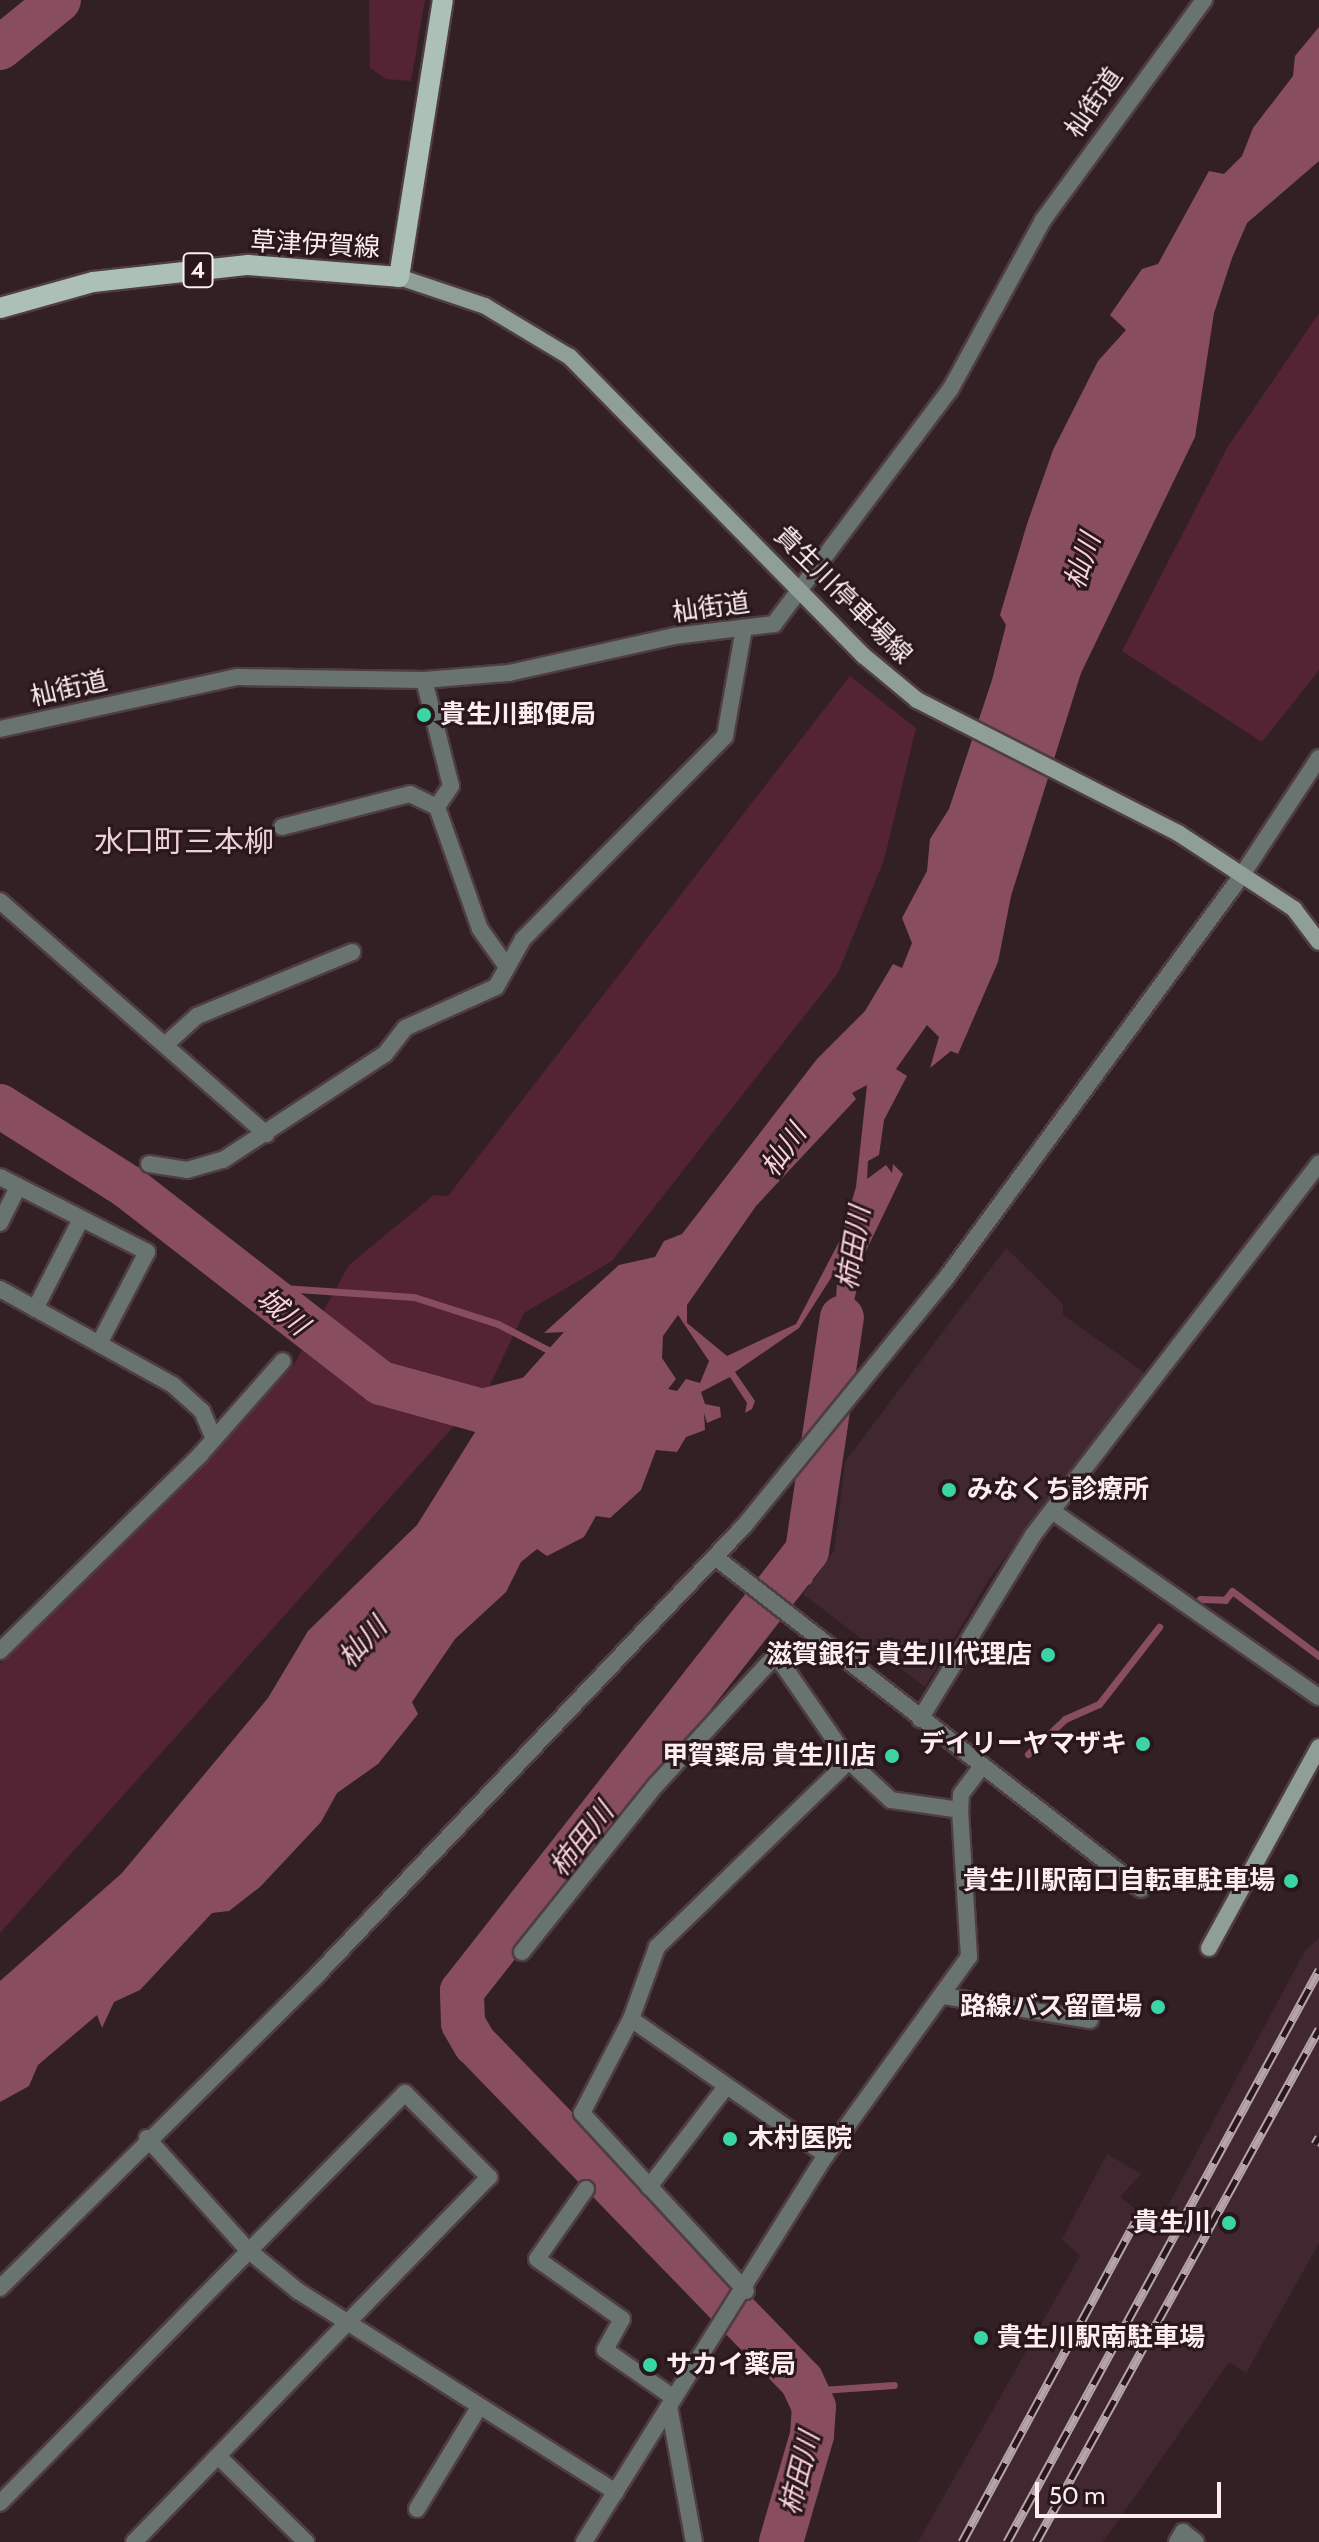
<!DOCTYPE html>
<meta charset="utf-8">
<style>
body{margin:0}
#map{position:relative;width:1319px;height:2542px;overflow:hidden;background:#332025;font-family:Cabin,"Noto Sans JP",sans-serif}
div>[style]{position:absolute}
.built>*{inset:0;background:#41272f}
.green>*{inset:0;background:#542334}
.water>*{inset:0;background:#894d60}
.stream>*{height:7px;margin:-3.5px;padding:0 3.5px;transform-origin:3.5px;border-radius:3.5px;background:#894d60}
.river>*{height:44px;margin:-22px;padding:0 22px;transform-origin:22px;border-radius:22px;background:#894d60}
.roads{filter:drop-shadow(2px 0 #4f3d41) drop-shadow(-2px 0 #4f3d41) drop-shadow(0 2px #4f3d41) drop-shadow(0 -2px #4f3d41)}
.minor>*{height:16px;margin:-8px;padding:0 8px;transform-origin:8px;border-radius:8px;background:#69736f}
.tertiary>*{height:16px;margin:-8px;padding:0 8px;transform-origin:8px;border-radius:8px;background:#69736f}
.secondary>*{height:16px;margin:-8px;padding:0 8px;transform-origin:8px;border-radius:8px;background:#8f9f98}
.primary>*{height:20px;margin:-10px;padding:0 10px;transform-origin:10px;border-radius:10px;background:#acc0b7}
.rail>*{height:9px;margin-top:-4.5px;transform-origin:0;background:repeating-linear-gradient(90deg,#29171c 0 18px,#b5a5a9 0 36px);box-sizing:border-box;border-block:2px solid #b5a5a9}
.dots>*{width:22px;height:22px;translate:-50% -50%;box-sizing:border-box;border:4px solid #29171c;border-radius:50%}
span{translate:-50% -50%;white-space:nowrap;text-align:center;line-height:1.15;-webkit-text-stroke:6px #29171c;paint-order:stroke}
.shield-label span{padding:2px 6px;background:#29171c;border:2px solid;border-radius:6px;-webkit-text-stroke-width:0}
.shield-label{font-size:24px;color:#fbedf0;font-weight:700}
.street-label{font-size:26px;color:#fbedf0}
.poi-label{font-size:26px;color:#fbedf0;font-weight:700}
.left{translate:0 -50%;text-align:left}
.right{translate:-100% -50%;text-align:right}
.water-label{font-size:28px;color:#f7d0da;font-style:italic}
.quarter-label{font-size:30px;color:#ebd1d7}
.scale{position:absolute;left:1035px;top:2482px;width:186px;height:36px;box-sizing:border-box;border:4px solid #fbedf0;border-top:0;padding-left:10px;font-size:24px;line-height:28px;white-space:nowrap;color:#fbedf0;-webkit-text-stroke:6px #29171c;paint-order:stroke}
</style>
<div id="map">
<div class="built">
<i style="clip-path:polygon(1006px 1248px,1063px 1304px,1063px 1315px,1145px 1373px,991px 1576px,925px 1687px,803px 1594px,834px 1551px,845px 1462px)"></i>
<i style="clip-path:polygon(1319px 1938px,1319px 2243px,1246px 2373px,1229px 2362px,1103px 2542px,918px 2542px,1080px 2256px,1062px 2239px,1107px 2154px,1141px 2174px,1120px 2197px,1157px 2226px,1305px 1951px)"></i>
</div>
<div class="green">
<i style="clip-path:polygon(369px 0,425px 0,411px 81px,386px 79px,370px 68px)"></i>
<i style="clip-path:polygon(1319px 313px,1319px 670px,1262px 742px,1122px 651px,1227px 448px)"></i>
<i style="clip-path:polygon(850px 676px,916px 728px,884px 860px,838px 973px,612px 1261px,524px 1313px,489px 1387px,0 1933px,0 1664px,293px 1366px,349px 1265px,434px 1195px,448px 1196px)"></i>
</div>
<div class="water">
<i style="clip-path:polygon(evenodd,1319px 27px,1319px 161px,1247px 223px,1232px 258px,1214px 313px,1195px 437px,1081px 673px,1011px 896px,998px 962px,958px 1054px,951px 1051px,930px 1068px,939px 1037px,927px 1025px,896px 1069px,907px 1076px,884px 1120px,879px 1155px,868px 1161px,867px 1179px,886px 1165px,892px 1173px,893px 1164px,903px 1174px,864px 1255px,839px 1371px,831px 1379px,838px 1267px,799px 1328px,735px 1372px,755px 1401px,752px 1409px,745px 1413px,747px 1403px,730px 1377px,701px 1392px,705px 1404px,720px 1407px,721px 1417px,707px 1423px,704px 1413px,705px 1430px,686px 1437px,677px 1452px,656px 1450px,641px 1490px,610px 1518px,596px 1516px,584px 1537px,547px 1556px,537px 1549px,521px 1562px,506px 1592px,455px 1639px,412px 1702px,418px 1714px,378px 1764px,337px 1793px,321px 1822px,260px 1887px,229px 1911px,212px 1913px,140px 1990px,114px 2002px,102px 2028px,97px 2015px,38px 2065px,29px 2086px,0 2102px,0 1981px,122px 1873px,268px 1698px,308px 1631px,417px 1525px,477px 1429px,564px 1332px,544px 1333px,619px 1265px,655px 1257px,664px 1241px,682px 1234px,817px 1059px,865px 1011px,893px 964px,902px 968px,912px 943px,902px 918px,927px 871px,930px 839px,949px 809px,992px 680px,1006px 625px,1000px 615px,1027px 524px,1053px 450px,1098px 361px,1126px 330px,1110px 315px,1142px 269px,1158px 264px,1209px 171px,1224px 174px,1242px 156px,1253px 128px,1293px 76px,1295px 56px,1319px 27px,867px 1085px,856px 1187px,840px 1240px,796px 1324px,727px 1356px,687px 1323px,687px 1305px,756px 1206px,856px 1099px,852px 1093px,867px 1085px,1319px 27px,678px 1315px,709px 1361px,700px 1383px,686px 1379px,677px 1391px,668px 1389px,676px 1379px,662px 1358px,663px 1336px,678px 1315px)"></i>
</div>
<div class="stream">
<i style="left:252px;top:1286px;width:162px;rotate:3.9deg"></i>
<i style="left:414px;top:1297px;width:88px;rotate:17.8deg"></i>
<i style="left:498px;top:1324px;width:63px;rotate:27.4deg"></i>
<i style="left:796px;top:1567px;width:18px;rotate:47deg"></i>
<i style="left:1200px;top:1599px;width:25px;rotate:2deg"></i>
<i style="left:1225px;top:1600px;width:11px;rotate:-52deg"></i>
<i style="left:1232px;top:1591px;width:109px;rotate:36.8deg"></i>
<i style="left:1028px;top:1754px;width:51px;rotate:-43.4deg"></i>
<i style="left:1065px;top:1719px;width:37px;rotate:-24deg"></i>
<i style="left:1099px;top:1704px;width:98px;rotate:-52.1deg"></i>
<i style="left:807px;top:2391px;width:87px;rotate:-3.9deg"></i>
</div>
<div class="river">
<i style="left:0;top:48px;width:76px;rotate:-39.1deg"></i>
<i style="left:0;top:1106px;width:151px;rotate:32.3deg"></i>
<i style="left:128px;top:1187px;width:320px;rotate:37.8deg"></i>
<i style="left:381px;top:1383px;width:105px;rotate:15.5deg"></i>
<i style="left:482px;top:1411px;width:72px;rotate:-14.4deg"></i>
<i style="left:781px;top:2542px;width:111px;rotate:-73.8deg"></i>
<i style="left:812px;top:2435px;width:28px;rotate:-86deg"></i>
<i style="left:814px;top:2407px;width:29px;rotate:-115deg"></i>
<i style="left:802px;top:2381px;width:470px;rotate:-134.1deg"></i>
<i style="left:475px;top:2044px;width:24px;rotate:-120deg"></i>
<i style="left:463px;top:2023px;width:32px;rotate:-92deg"></i>
<i style="left:462px;top:1991px;width:559px;rotate:-51.9deg"></i>
<i style="left:807px;top:1551px;width:236px;rotate:-81.5deg"></i>
</div>
<div class="roads">
<div class="minor">
<i style="left:424px;top:680px;width:109px;rotate:75.7deg"></i>
<i style="left:451px;top:786px;width:25px;rotate:124deg"></i>
<i style="left:437px;top:807px;width:129px;rotate:70.6deg"></i>
<i style="left:480px;top:929px;width:43px;rotate:54.5deg"></i>
<i style="left:0;top:729px;width:243px;rotate:-12.4deg"></i>
<i style="left:237px;top:677px;width:187px;rotate:0.9deg"></i>
<i style="left:424px;top:680px;width:85px;rotate:-4.7deg"></i>
<i style="left:509px;top:673px;width:169px;rotate:-12.6deg"></i>
<i style="left:674px;top:636px;width:101px;rotate:-6.8deg"></i>
<i style="left:774px;top:624px;width:293px;rotate:-53.1deg"></i>
<i style="left:950px;top:390px;width:194px;rotate:-61.3deg"></i>
<i style="left:1043px;top:220px;width:273px;rotate:-53.8deg"></i>
<i style="left:282px;top:827px;width:132px;rotate:-14.5deg"></i>
<i style="left:410px;top:794px;width:30px;rotate:26deg"></i>
<i style="left:1242px;top:875px;width:140px;rotate:-56.7deg"></i>
<i style="left:0;top:901px;width:354px;rotate:41.2deg"></i>
<i style="left:166px;top:1044px;width:42px;rotate:-42.1deg"></i>
<i style="left:197px;top:1016px;width:168px;rotate:-22.4deg"></i>
<i style="left:149px;top:1164px;width:38px;rotate:9deg"></i>
<i style="left:187px;top:1170px;width:37px;rotate:-16deg"></i>
<i style="left:223px;top:1160px;width:194px;rotate:-33.2deg"></i>
<i style="left:385px;top:1054px;width:33px;rotate:-52deg"></i>
<i style="left:405px;top:1028px;width:100px;rotate:-24.3deg"></i>
<i style="left:496px;top:987px;width:55px;rotate:-60.6deg"></i>
<i style="left:523px;top:939px;width:286px;rotate:-45.1deg"></i>
<i style="left:725px;top:736px;width:110px;rotate:-80deg"></i>
<i style="left:0;top:1177px;width:165px;rotate:27deg"></i>
<i style="left:147px;top:1252px;width:102px;rotate:117.6deg"></i>
<i style="left:0;top:1223px;width:40px;rotate:-63.4deg"></i>
<i style="left:0;top:1289px;width:198px;rotate:29deg"></i>
<i style="left:173px;top:1385px;width:39px;rotate:42deg"></i>
<i style="left:202px;top:1411px;width:30px;rotate:67deg"></i>
<i style="left:35px;top:1309px;width:101px;rotate:-62.9deg"></i>
<i style="left:1052px;top:1511px;width:325px;rotate:34.9deg"></i>
<i style="left:0;top:1651px;width:280px;rotate:-44.4deg"></i>
<i style="left:200px;top:1455px;width:125px;rotate:-48.6deg"></i>
<i style="left:920px;top:1719px;width:216px;rotate:-58.4deg"></i>
<i style="left:1033px;top:1535px;width:469px;rotate:-52.4deg"></i>
<i style="left:522px;top:1952px;width:214px;rotate:-51.3deg"></i>
<i style="left:656px;top:1785px;width:177px;rotate:-47.3deg"></i>
<i style="left:776px;top:1655px;width:129px;rotate:55.4deg"></i>
<i style="left:849px;top:1761px;width:57px;rotate:42.9deg"></i>
<i style="left:891px;top:1800px;width:70px;rotate:8.2deg"></i>
<i style="left:943px;top:1996px;width:149px;rotate:9.3deg"></i>
<i style="left:631px;top:2019px;width:238px;rotate:34.9deg"></i>
<i style="left:147px;top:2138px;width:151px;rotate:48deg"></i>
<i style="left:248px;top:2250px;width:65px;rotate:39.4deg"></i>
<i style="left:298px;top:2291px;width:376px;rotate:32.3deg"></i>
<i style="left:649px;top:2187px;width:125px;rotate:-52.5deg"></i>
<i style="left:586px;top:2189px;width:85px;rotate:125deg"></i>
<i style="left:537px;top:2259px;width:104px;rotate:35.2deg"></i>
<i style="left:622px;top:2319px;width:35px;rotate:119deg"></i>
<i style="left:605px;top:2350px;width:84px;rotate:34.8deg"></i>
<i style="left:746px;top:2291px;width:242px;rotate:-132.7deg"></i>
<i style="left:582px;top:2113px;width:106px;rotate:-62.5deg"></i>
<i style="left:631px;top:2019px;width:77px;rotate:-70.1deg"></i>
<i style="left:657px;top:1947px;width:267px;rotate:-44.1deg"></i>
<i style="left:669px;top:2406px;width:138px;rotate:79.6deg"></i>
<i style="left:218px;top:2456px;width:123px;rotate:44.3deg"></i>
<i style="left:0;top:2503px;width:576px;rotate:-45.35deg"></i>
<i style="left:405px;top:2093px;width:119px;rotate:45deg"></i>
<i style="left:489px;top:2177px;width:509px;rotate:134.2deg"></i>
<i style="left:417px;top:2509px;width:119px;rotate:-58.7deg"></i>
<i style="left:584px;top:2542px;width:456px;rotate:-58deg"></i>
<i style="left:826px;top:2155px;width:244px;rotate:-54.2deg"></i>
<i style="left:969px;top:1957px;width:147px;rotate:-93.5deg"></i>
<i style="left:960px;top:1810px;width:16px;rotate:-86deg"></i>
<i style="left:961px;top:1794px;width:34px;rotate:-53deg"></i>
<i style="left:1177px;top:2542px;width:12px;rotate:-59deg"></i>
<i style="left:1183px;top:2532px;width:16px;rotate:38deg"></i>
</div>
<div class="tertiary">
<i style="left:715px;top:1557px;width:540px;rotate:37.93deg"></i>
<i style="left:0;top:2288px;width:447px;rotate:-44.6deg"></i>
<i style="left:318px;top:1974px;width:618px;rotate:-46.44deg"></i>
<i style="left:744px;top:1526px;width:316px;rotate:-50.8deg"></i>
<i style="left:944px;top:1281px;width:504px;rotate:-53.72deg"></i>
</div>
<div class="secondary">
<i style="left:399px;top:277px;width:91px;rotate:18.6deg"></i>
<i style="left:485px;top:306px;width:99px;rotate:31deg"></i>
<i style="left:570px;top:357px;width:419px;rotate:45.5deg"></i>
<i style="left:864px;top:656px;width:69px;rotate:39.7deg"></i>
<i style="left:917px;top:700px;width:293px;rotate:27deg"></i>
<i style="left:1178px;top:833px;width:139px;rotate:33.2deg"></i>
<i style="left:1294px;top:909px;width:41px;rotate:52.9deg"></i>
<i style="left:1209px;top:1948px;width:229px;rotate:-61.3deg"></i>
</div>
<div class="primary">
<i style="left:0;top:308px;width:97px;rotate:-15.6deg"></i>
<i style="left:93px;top:282px;width:156px;rotate:-6.3deg"></i>
<i style="left:248px;top:265px;width:151px;rotate:4.5deg"></i>
<i style="left:399px;top:277px;width:280px;rotate:-81deg"></i>
</div>
</div>
<div class="rail">
<i style="left:1315px;top:2144px;width:8px;rotate:-60deg"></i>
<i style="left:962px;top:2542px;width:364px;rotate:-61.6deg"></i>
<i style="left:1007px;top:2542px;width:652px;rotate:-61.39deg"></i>
<i style="left:1036px;top:2542px;width:586px;rotate:-61.12deg"></i>
</div>
<div class="dots">
<i style="left:424px;top:715px;background:#3ad4a5"></i>
<i style="left:949px;top:1490px;background:#3ad4a5"></i>
<i style="left:1048px;top:1655px;background:#3ad4a5"></i>
<i style="left:1143px;top:1744px;background:#3ad4a5"></i>
<i style="left:892px;top:1756px;background:#3ad4a5"></i>
<i style="left:1291px;top:1881px;background:#3ad4a5"></i>
<i style="left:1158px;top:2007px;background:#3ad4a5"></i>
<i style="left:730px;top:2139px;background:#3ad4a5"></i>
<i style="left:1229px;top:2223px;background:#3ad4a5"></i>
<i style="left:981px;top:2338px;background:#3ad4a5"></i>
<i style="left:650px;top:2365px;background:#3ad4a5"></i>
</div>
<div class="shield-label">
<span style="left:198px;top:270px">4</span>
</div>
<div class="street-label">
<span style="left:1094px;top:103px;rotate:-55deg">杣街道</span>
<span style="left:315px;top:245px;rotate:3deg">草津伊賀線</span>
<span style="left:843px;top:595px;rotate:45deg">貴生川停車場線</span>
<span style="left:711px;top:608px;rotate:-8deg">杣街道</span>
<span style="left:69px;top:689px;rotate:-13deg">杣街道</span>
</div>
<div class="poi-label">
<span class="left" style="left:440px;top:715px">貴生川郵便局</span>
<span class="left" style="left:967px;top:1490px">みなくち診療所</span>
<span class="right" style="left:1032px;top:1655px">滋賀銀行 貴生川代理店</span>
<span class="right" style="left:1127px;top:1744px">デイリーヤマザキ</span>
<span class="right" style="left:876px;top:1756px">甲賀薬局 貴生川店</span>
<span class="right" style="left:1275px;top:1881px">貴生川駅南口自転車駐車場</span>
<span class="right" style="left:1142px;top:2007px">路線バス留置場</span>
<span class="left" style="left:748px;top:2139px">木村医院</span>
<span class="right" style="left:1211px;top:2223px">貴生川</span>
<span class="left" style="left:997px;top:2338px">貴生川駅南駐車場</span>
<span class="left" style="left:666px;top:2365px">サカイ薬局</span>
</div>
<div class="water-label">
<span style="left:1082px;top:561px;rotate:-72deg">杣川</span>
<span style="left:783px;top:1150px;rotate:-55deg">杣川</span>
<span style="left:853px;top:1248px;rotate:-81deg">柿田川</span>
<span style="left:283px;top:1311px;rotate:39deg">城川</span>
<span style="left:362px;top:1642px;rotate:-48deg">杣川</span>
<span style="left:581px;top:1839px;rotate:-52deg">柿田川</span>
<span style="left:799px;top:2473px;rotate:-76deg">柿田川</span>
</div>
<div class="quarter-label">
<span style="left:184px;top:842px">水口町三本柳</span>
</div>
<div class="scale">50 m</div>
</div>
